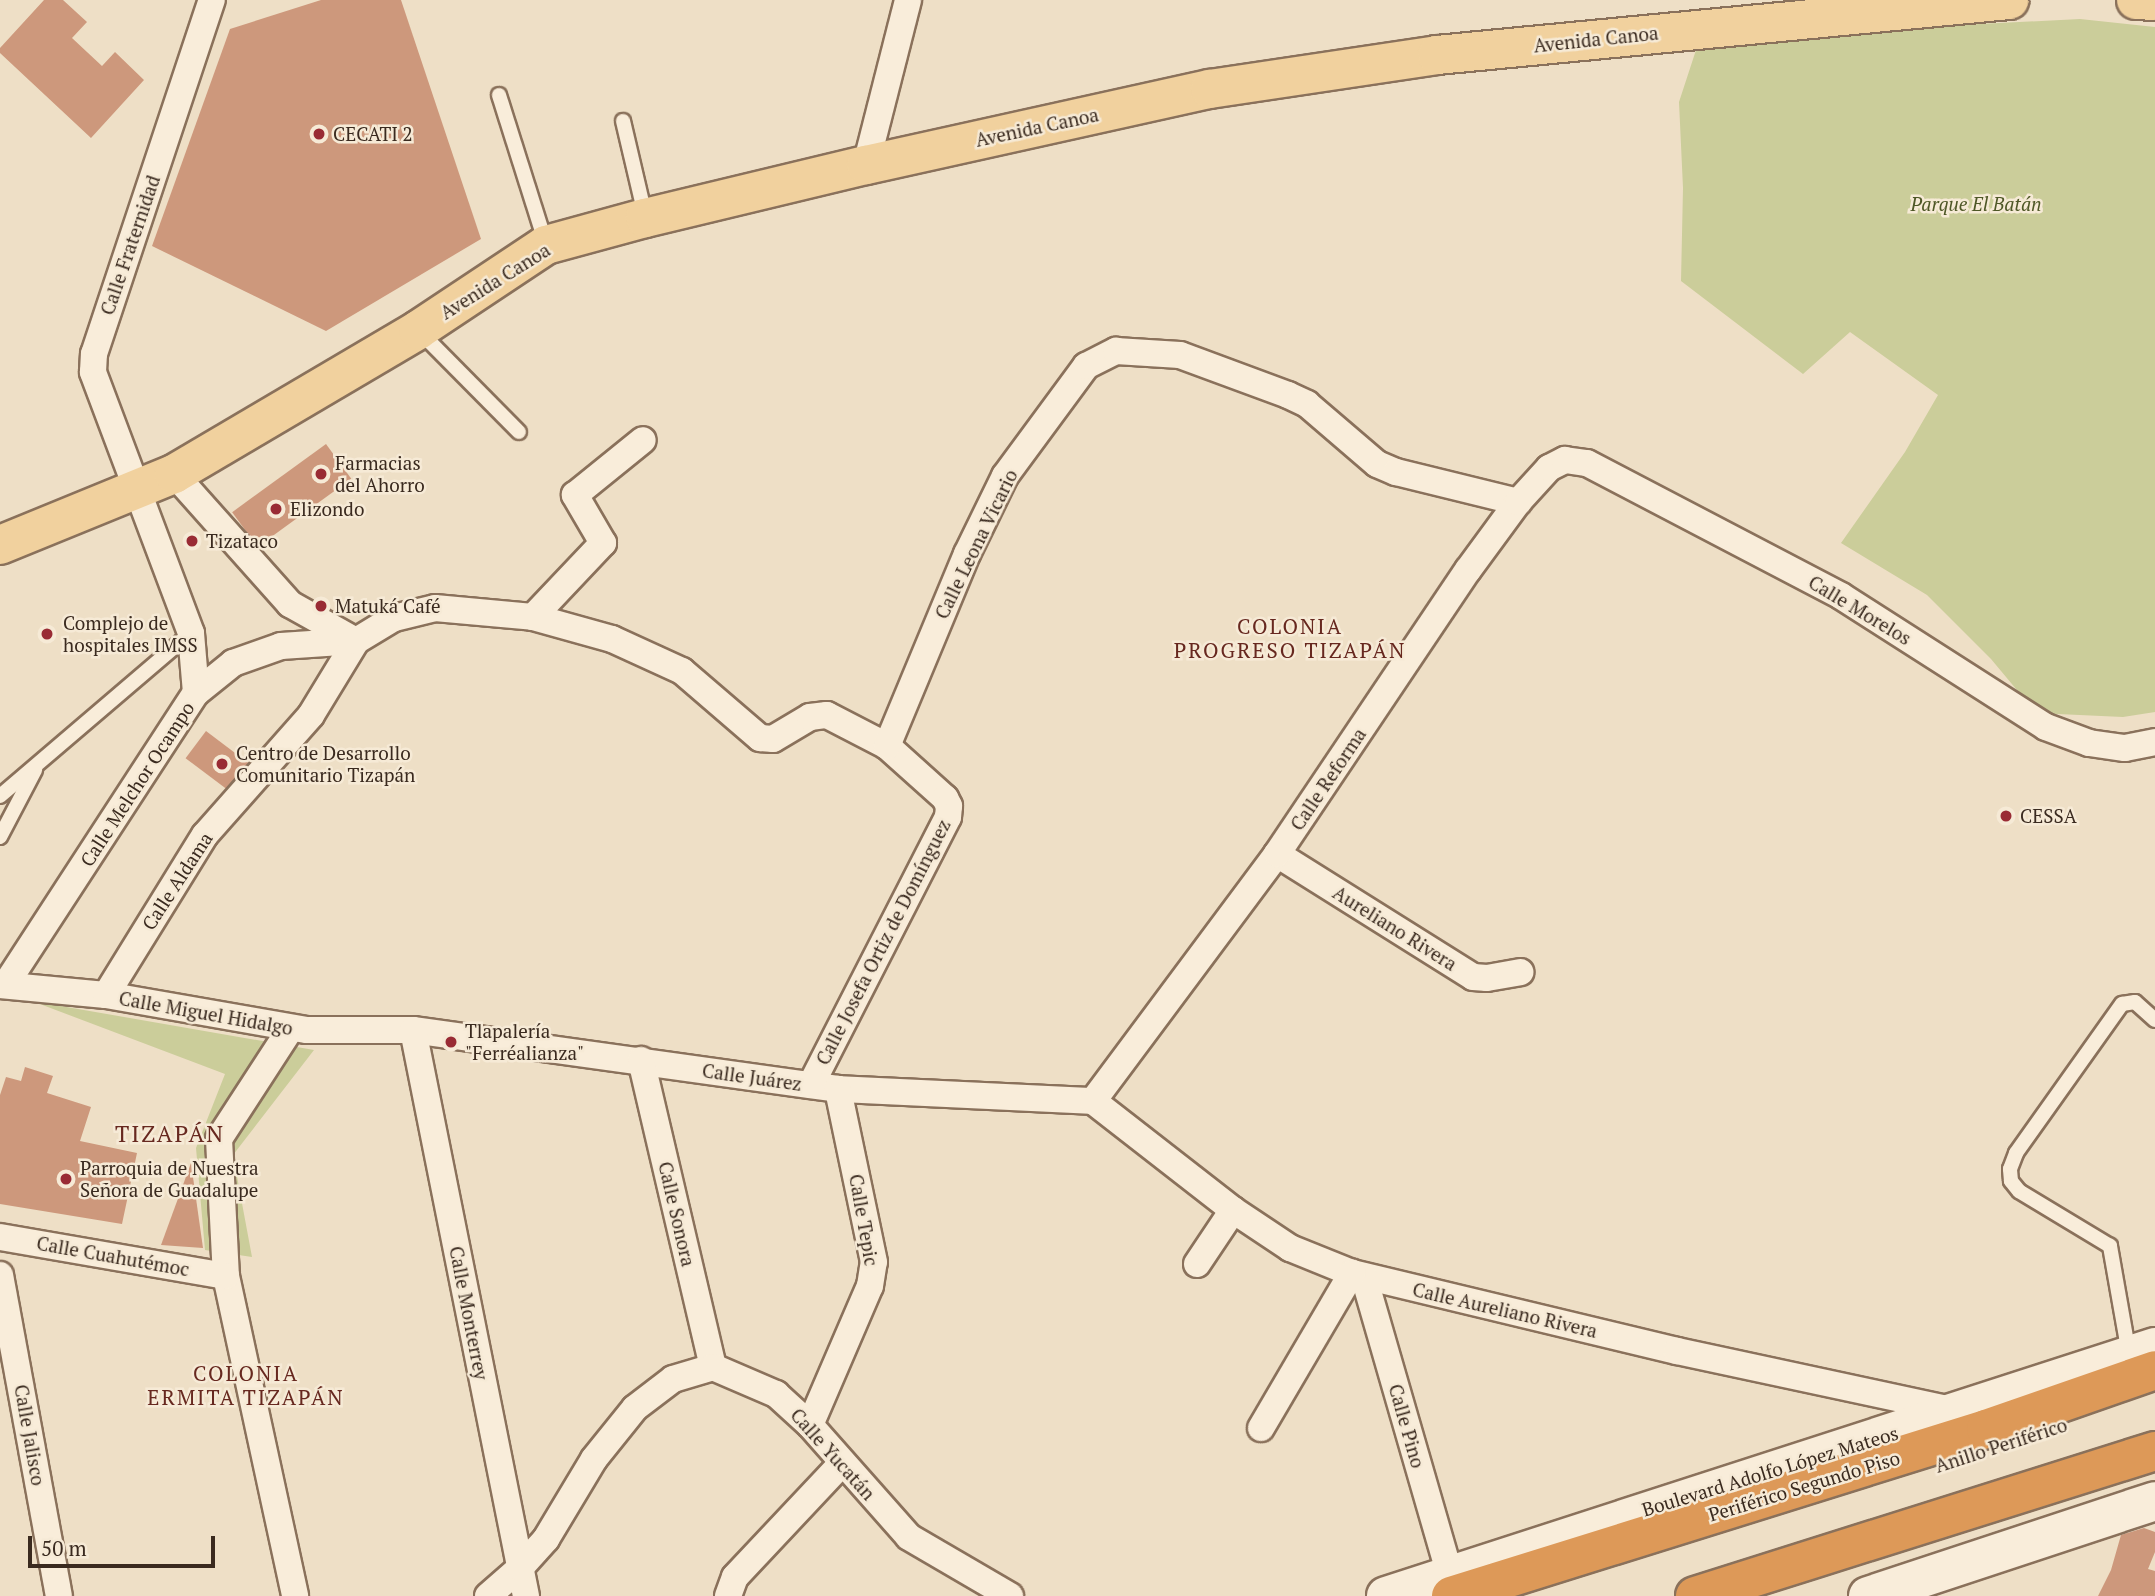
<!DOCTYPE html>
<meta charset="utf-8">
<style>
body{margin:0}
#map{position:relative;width:2155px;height:1596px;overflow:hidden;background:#eedfc6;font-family:"PT Serif",serif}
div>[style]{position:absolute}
.green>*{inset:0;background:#cbcd9a}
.building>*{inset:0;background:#cd987c;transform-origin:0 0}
.roads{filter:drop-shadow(2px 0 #8a715b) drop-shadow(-2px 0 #8a715b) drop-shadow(0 2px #8a715b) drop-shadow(0 -2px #8a715b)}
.lane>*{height:14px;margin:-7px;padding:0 7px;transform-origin:7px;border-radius:7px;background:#f9edda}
.street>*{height:26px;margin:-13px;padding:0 13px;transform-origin:13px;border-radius:13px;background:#f9edda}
.secondary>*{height:38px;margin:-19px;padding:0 19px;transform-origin:19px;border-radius:19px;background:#f9edda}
.primary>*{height:38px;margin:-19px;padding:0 19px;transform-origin:19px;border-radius:19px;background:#f1d19e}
.highway>*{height:38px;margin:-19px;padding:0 19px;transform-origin:19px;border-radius:19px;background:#dd9958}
.dots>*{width:19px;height:19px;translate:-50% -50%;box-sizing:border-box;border:4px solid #f6ead6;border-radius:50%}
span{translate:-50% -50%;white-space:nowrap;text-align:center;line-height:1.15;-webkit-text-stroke:5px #f6ead6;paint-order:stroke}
.street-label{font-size:19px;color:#3a2a1f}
.poi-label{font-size:19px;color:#3a2a1f}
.left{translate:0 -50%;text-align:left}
.park-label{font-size:19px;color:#4e5726;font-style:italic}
.neighbourhood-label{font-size:21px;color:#67281f;letter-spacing:2px}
.quarter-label{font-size:23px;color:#67281f;letter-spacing:2px}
.scale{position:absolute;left:28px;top:1536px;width:187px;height:32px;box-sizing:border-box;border:4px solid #3a2a1f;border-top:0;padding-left:9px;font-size:21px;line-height:24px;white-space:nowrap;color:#3a2a1f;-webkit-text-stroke:5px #f6ead6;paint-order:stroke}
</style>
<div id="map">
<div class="green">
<i style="clip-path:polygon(2080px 19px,2155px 27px,2155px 712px,2123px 717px,2036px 713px,1991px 659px,1927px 595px,1841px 543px,1905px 452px,1938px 395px,1850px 332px,1803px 374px,1681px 281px,1683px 188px,1679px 102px,1696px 50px,1821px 32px)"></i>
<i style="clip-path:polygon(32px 1001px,314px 1050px,233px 1155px,252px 1257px,205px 1250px,196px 1148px,225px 1074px)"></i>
</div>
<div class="building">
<i style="clip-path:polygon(44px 0,63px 0,87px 22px,72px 38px,102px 66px,115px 52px,144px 80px,91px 138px,0 53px,0 48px)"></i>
<i style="clip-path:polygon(321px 0,401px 0,481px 239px,326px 331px,152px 246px,230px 29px)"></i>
<i style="left:326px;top:444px;width:43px;height:116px;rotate:54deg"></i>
<i style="left:206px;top:731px;width:53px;height:34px;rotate:37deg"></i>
<i style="clip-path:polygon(25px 1067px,53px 1076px,47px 1093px,91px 1107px,80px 1141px,137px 1153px,122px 1224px,0 1204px,0 1095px,6px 1077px,21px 1081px)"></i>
<i style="clip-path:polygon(191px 1163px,203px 1248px,161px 1245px)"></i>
<i style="clip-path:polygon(2144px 1528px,2155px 1532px,2155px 1552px,2148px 1569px,2155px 1571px,2155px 1596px,2098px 1596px,2111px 1570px,2121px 1535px)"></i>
</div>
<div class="roads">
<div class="lane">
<i style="left:499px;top:95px;width:156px;rotate:72.5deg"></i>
<i style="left:623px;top:121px;width:97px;rotate:76.8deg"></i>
<i style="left:419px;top:331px;width:142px;rotate:45.3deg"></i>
<i style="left:0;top:796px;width:251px;rotate:-40.5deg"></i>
<i style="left:0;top:837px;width:76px;rotate:-62.4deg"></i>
<i style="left:2129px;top:1354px;width:110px;rotate:-100deg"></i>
<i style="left:2110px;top:1246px;width:106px;rotate:-148.9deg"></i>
<i style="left:2019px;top:1191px;width:13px;rotate:-129deg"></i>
<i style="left:2011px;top:1181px;width:12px;rotate:-95deg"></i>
<i style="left:2010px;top:1169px;width:17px;rotate:-69deg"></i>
<i style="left:2016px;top:1153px;width:183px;rotate:-54.6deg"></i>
<i style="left:2122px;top:1004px;width:13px;rotate:-9deg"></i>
<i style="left:2135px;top:1002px;width:27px;rotate:42deg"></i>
</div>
<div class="street">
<i style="left:866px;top:165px;width:170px;rotate:-75.7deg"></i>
<i style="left:533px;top:617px;width:102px;rotate:-46.6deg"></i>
<i style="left:603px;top:543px;width:56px;rotate:-120.3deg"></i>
<i style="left:575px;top:495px;width:87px;rotate:-39deg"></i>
<i style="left:196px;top:693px;width:48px;rotate:-39deg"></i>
<i style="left:233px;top:663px;width:51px;rotate:-19.5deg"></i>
<i style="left:281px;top:646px;width:75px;rotate:-3.8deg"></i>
<i style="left:356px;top:641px;width:44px;rotate:-31.2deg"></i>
<i style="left:394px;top:618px;width:42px;rotate:-13.7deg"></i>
<i style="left:435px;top:608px;width:98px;rotate:5.2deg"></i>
<i style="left:533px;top:617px;width:82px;rotate:15.6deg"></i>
<i style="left:612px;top:639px;width:77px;rotate:24.6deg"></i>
<i style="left:682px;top:671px;width:103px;rotate:40.7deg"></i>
<i style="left:760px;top:738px;width:13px;rotate:4deg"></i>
<i style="left:773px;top:739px;width:43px;rotate:-30.7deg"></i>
<i style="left:810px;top:717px;width:17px;rotate:-7deg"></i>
<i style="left:827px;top:715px;width:68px;rotate:27.3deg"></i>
<i style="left:887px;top:746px;width:78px;rotate:41.9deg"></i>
<i style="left:945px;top:798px;width:9px;rotate:63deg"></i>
<i style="left:949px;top:806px;width:11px;rotate:95deg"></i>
<i style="left:948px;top:817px;width:301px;rotate:117.1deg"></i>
<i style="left:887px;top:746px;width:208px;rotate:-67.4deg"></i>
<i style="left:967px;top:554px;width:87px;rotate:-64deg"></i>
<i style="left:1005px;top:476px;width:137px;rotate:-53.6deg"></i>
<i style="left:1086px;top:366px;width:34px;rotate:-27deg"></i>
<i style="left:1116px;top:351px;width:64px;rotate:3.6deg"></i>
<i style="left:1180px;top:355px;width:115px;rotate:20.3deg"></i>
<i style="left:1288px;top:395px;width:21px;rotate:25deg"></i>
<i style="left:1307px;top:404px;width:92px;rotate:40.6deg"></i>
<i style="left:1377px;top:464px;width:21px;rotate:23deg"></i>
<i style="left:1396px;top:472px;width:126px;rotate:13.8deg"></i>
<i style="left:1277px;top:854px;width:231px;rotate:32.1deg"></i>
<i style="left:1473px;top:977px;width:14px;rotate:4deg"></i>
<i style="left:1487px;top:978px;width:34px;rotate:-10deg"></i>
<i style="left:6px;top:984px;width:348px;rotate:-56.9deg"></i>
<i style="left:196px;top:693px;width:60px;rotate:-94.8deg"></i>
<i style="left:191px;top:633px;width:279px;rotate:-110.6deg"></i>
<i style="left:93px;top:372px;width:18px;rotate:-87deg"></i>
<i style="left:94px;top:354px;width:373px;rotate:-71.6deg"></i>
<i style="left:0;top:985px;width:106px;rotate:5.4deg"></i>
<i style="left:106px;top:995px;width:204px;rotate:9.9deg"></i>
<i style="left:307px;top:1030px;width:106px"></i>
<i style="left:413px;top:1030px;width:429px;rotate:7.9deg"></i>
<i style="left:838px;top:1089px;width:255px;rotate:2.7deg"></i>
<i style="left:106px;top:995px;width:188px;rotate:-58.3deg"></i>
<i style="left:205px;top:835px;width:160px;rotate:-48.5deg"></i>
<i style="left:311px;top:715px;width:87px;rotate:-58.7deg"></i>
<i style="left:356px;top:641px;width:76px;rotate:-150.7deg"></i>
<i style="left:290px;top:604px;width:174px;rotate:-131.7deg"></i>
<i style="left:291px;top:1028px;width:132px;rotate:123deg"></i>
<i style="left:219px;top:1139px;width:137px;rotate:87.1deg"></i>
<i style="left:226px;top:1276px;width:327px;rotate:77.8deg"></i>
<i style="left:413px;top:1030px;width:577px;rotate:78.71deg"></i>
<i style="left:641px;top:1060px;width:315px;rotate:76.8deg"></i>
<i style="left:1093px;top:1101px;width:308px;rotate:-53.3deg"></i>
<i style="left:1277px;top:854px;width:342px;rotate:-56.1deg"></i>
<i style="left:1468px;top:570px;width:84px;rotate:-53.7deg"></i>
<i style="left:1518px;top:502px;width:46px;rotate:-47.6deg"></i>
<i style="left:1549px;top:468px;width:18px;rotate:-27deg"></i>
<i style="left:1565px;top:460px;width:22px;rotate:8deg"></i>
<i style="left:1587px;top:463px;width:287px;rotate:27.6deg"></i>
<i style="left:1841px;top:596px;width:243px;rotate:32.6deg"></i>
<i style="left:2046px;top:727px;width:46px;rotate:20.4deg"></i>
<i style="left:2089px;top:743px;width:36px;rotate:8deg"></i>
<i style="left:2125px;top:748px;width:31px;rotate:-11deg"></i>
<i style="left:1093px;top:1101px;width:177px;rotate:37.9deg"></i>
<i style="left:1233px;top:1210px;width:69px;rotate:33.7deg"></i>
<i style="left:1290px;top:1248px;width:67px;rotate:22deg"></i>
<i style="left:1352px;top:1273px;width:334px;rotate:13.5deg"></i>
<i style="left:1677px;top:1351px;width:282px;rotate:12.1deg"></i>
<i style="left:0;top:1237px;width:229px;rotate:9.8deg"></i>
<i style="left:1197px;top:1264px;width:65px;rotate:-56.3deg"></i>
<i style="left:0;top:1275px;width:326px;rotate:79.6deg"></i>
<i style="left:1364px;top:1277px;width:310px;rotate:73.9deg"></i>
<i style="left:810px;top:1425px;width:151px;rotate:-66.7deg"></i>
<i style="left:870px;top:1286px;width:24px;rotate:-81deg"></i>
<i style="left:874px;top:1262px;width:177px;rotate:-101.8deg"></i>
<i style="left:1261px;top:1428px;width:180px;rotate:-59.6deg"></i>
<i style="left:488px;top:1596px;width:43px;rotate:-41.2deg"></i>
<i style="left:520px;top:1568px;width:39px;rotate:-48deg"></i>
<i style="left:546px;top:1539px;width:93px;rotate:-59deg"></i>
<i style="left:594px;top:1459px;width:65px;rotate:-51.2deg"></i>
<i style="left:635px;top:1408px;width:48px;rotate:-37.3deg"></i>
<i style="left:673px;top:1379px;width:42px;rotate:-16.7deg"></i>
<i style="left:713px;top:1367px;width:69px;rotate:23.2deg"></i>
<i style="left:776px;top:1394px;width:46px;rotate:42.4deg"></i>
<i style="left:810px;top:1425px;width:149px;rotate:48.5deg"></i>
<i style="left:909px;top:1537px;width:117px;rotate:30.3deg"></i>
<i style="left:728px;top:1596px;width:20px;rotate:-70deg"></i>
<i style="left:735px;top:1577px;width:156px;rotate:-46.8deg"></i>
</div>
<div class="secondary">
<i style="left:1386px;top:1596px;width:808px;rotate:-17.94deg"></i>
<i style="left:1868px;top:1596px;width:302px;rotate:-18.3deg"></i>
</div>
<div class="primary">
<i style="left:2136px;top:0;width:19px;rotate:3deg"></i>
<i style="left:0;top:545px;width:188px;rotate:-22.2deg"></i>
<i style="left:174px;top:474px;width:283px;rotate:-30.5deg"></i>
<i style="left:418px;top:330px;width:154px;rotate:-33.6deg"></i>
<i style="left:546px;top:245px;width:103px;rotate:-15.3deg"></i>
<i style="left:645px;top:218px;width:227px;rotate:-13.5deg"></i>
<i style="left:866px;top:165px;width:352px;rotate:-12.5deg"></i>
<i style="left:1210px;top:89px;width:230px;rotate:-8.5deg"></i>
<i style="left:1437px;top:55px;width:575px;rotate:-5.49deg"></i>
</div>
<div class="highway">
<i style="left:1451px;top:1596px;width:560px;rotate:-17.34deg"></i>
<i style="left:1986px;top:1429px;width:179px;rotate:-19.2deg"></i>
<i style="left:1695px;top:1596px;width:482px;rotate:-17.5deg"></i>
</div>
</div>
<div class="dots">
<i style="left:319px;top:134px;background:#992b34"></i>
<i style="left:321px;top:474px;background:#992b34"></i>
<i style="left:276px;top:509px;background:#992b34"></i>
<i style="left:192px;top:541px;background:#992b34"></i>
<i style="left:321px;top:606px;background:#992b34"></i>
<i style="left:47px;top:634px;background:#992b34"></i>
<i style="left:222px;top:764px;background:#992b34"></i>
<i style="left:2006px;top:816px;background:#992b34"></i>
<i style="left:451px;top:1042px;background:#992b34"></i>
<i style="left:66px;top:1179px;background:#992b34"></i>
</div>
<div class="street-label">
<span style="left:1596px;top:39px;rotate:-6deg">Avenida Canoa</span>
<span style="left:1037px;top:127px;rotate:-12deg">Avenida Canoa</span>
<span style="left:130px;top:245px;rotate:-71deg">Calle Fraternidad</span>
<span style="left:495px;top:281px;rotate:-32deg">Avenida Canoa</span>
<span style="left:976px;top:544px;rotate:-64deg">Calle Leona Vicario</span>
<span style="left:1860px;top:610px;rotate:31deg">Calle Morelos</span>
<span style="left:1328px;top:779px;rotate:-56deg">Calle Reforma</span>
<span style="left:137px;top:784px;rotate:-57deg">Calle Melchor Ocampo</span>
<span style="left:177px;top:881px;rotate:-57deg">Calle Aldama</span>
<span style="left:1395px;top:928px;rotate:32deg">Aureliano Rivera</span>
<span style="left:883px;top:942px;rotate:-63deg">Calle Josefa Ortiz de Domínguez</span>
<span style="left:206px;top:1013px;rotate:10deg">Calle Miguel Hidalgo</span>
<span style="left:752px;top:1077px;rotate:8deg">Calle Juárez</span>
<span style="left:677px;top:1214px;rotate:77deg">Calle Sonora</span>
<span style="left:864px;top:1220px;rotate:80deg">Calle Tepic</span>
<span style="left:113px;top:1256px;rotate:10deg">Calle Cuahutémoc</span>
<span style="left:1505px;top:1310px;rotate:13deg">Calle Aureliano Rivera</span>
<span style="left:469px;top:1313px;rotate:79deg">Calle Monterrey</span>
<span style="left:1407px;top:1426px;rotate:74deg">Calle Pino</span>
<span style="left:30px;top:1435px;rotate:80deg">Calle Jalisco</span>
<span style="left:2001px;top:1445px;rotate:-18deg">Anillo Periférico</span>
<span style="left:833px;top:1454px;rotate:48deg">Calle Yucatán</span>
<span style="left:1770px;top:1471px;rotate:-17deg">Boulevard Adolfo López Mateos</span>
<span style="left:1804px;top:1486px;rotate:-17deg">Periférico Segundo Piso</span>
</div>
<div class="poi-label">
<span class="left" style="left:333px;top:134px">CECATI 2</span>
<span class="left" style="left:335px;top:474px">Farmacias<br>del Ahorro</span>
<span class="left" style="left:290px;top:509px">Elizondo</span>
<span class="left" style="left:206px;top:541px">Tizataco</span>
<span class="left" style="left:335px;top:606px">Matuká Café</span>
<span class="left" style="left:63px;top:634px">Complejo de<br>hospitales IMSS</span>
<span class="left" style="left:236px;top:764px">Centro de Desarrollo<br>Comunitario Tizapán</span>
<span class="left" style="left:2020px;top:816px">CESSA</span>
<span class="left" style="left:465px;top:1042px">Tlapalería<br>"Ferréalianza"</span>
<span class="left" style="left:80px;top:1179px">Parroquia de Nuestra<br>Señora de Guadalupe</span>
</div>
<div class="park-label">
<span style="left:1976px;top:204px">Parque El Batán</span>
</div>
<div class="neighbourhood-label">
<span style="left:1290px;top:638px">COLONIA<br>PROGRESO TIZAPÁN</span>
<span style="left:246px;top:1385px">COLONIA<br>ERMITA TIZAPÁN</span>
</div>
<div class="quarter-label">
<span style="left:170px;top:1134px">TIZAPÁN</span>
</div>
<div class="scale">50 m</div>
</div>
